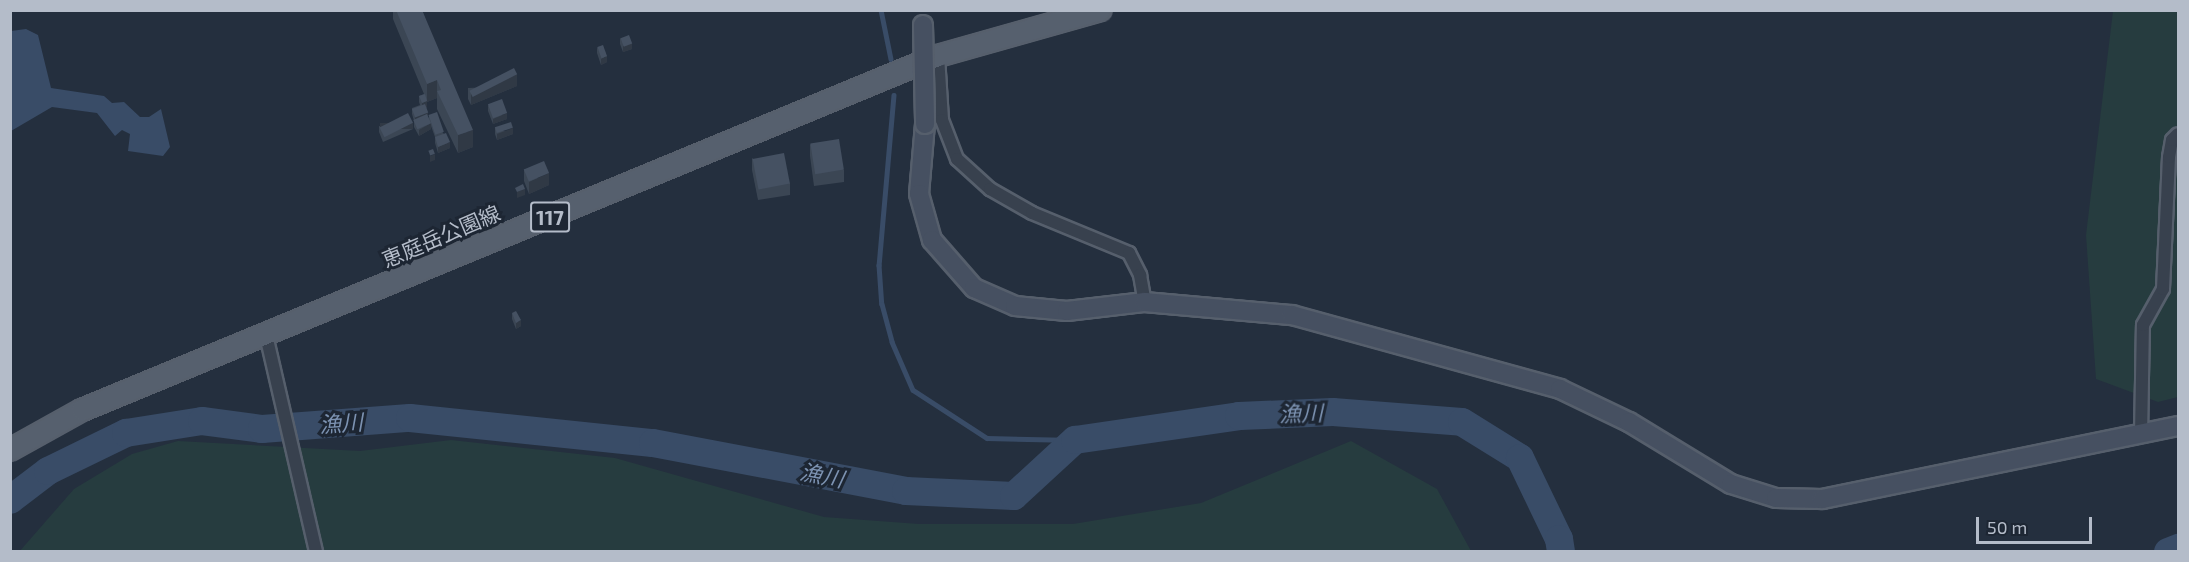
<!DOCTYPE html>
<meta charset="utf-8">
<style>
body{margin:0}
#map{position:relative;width:2189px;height:562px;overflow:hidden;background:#242f3e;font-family:"Exo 2","Noto Sans JP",sans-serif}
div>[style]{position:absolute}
.green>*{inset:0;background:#263c3f}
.water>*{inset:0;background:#394c67}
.stream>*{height:4.5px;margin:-2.25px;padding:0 2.25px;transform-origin:2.25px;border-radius:2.25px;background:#394c67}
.river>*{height:28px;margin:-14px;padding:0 14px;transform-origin:14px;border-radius:14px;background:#394c67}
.roads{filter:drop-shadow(2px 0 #565f6c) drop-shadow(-2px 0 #565f6c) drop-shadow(0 2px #565f6c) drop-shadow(0 -2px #565f6c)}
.street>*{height:12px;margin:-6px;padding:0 6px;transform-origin:6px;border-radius:6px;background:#38414e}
.secondary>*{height:18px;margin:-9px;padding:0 9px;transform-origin:9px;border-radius:9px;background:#465061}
.primary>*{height:20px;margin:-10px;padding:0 10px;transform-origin:10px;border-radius:10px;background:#56606e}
.bridges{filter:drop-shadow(2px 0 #565f6c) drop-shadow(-2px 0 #565f6c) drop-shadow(0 2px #565f6c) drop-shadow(0 -2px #565f6c)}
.secondary-bridge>*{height:18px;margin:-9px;padding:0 9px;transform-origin:9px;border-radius:9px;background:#465061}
.wall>*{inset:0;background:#3b4654}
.shaded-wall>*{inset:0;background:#303945;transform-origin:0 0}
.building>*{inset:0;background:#455162;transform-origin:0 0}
span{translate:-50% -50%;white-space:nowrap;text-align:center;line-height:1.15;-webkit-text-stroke:6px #1d2633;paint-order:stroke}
.shield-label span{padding:2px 4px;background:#1d2633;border:2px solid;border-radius:4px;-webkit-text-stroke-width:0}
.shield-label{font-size:20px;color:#b4bcc9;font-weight:700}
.street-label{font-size:21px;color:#b4bcc9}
.water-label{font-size:22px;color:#7c92b1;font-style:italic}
.frame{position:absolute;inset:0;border:12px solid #b4bcc9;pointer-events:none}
.scale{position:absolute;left:1976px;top:517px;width:116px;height:27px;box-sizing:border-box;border:3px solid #b4bcc9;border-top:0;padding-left:8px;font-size:18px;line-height:21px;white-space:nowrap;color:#b4bcc9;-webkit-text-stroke:4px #1d2633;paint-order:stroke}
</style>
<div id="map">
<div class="green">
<i style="clip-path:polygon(2113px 11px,2178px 11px,2178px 397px,2158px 402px,2096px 379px,2086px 235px)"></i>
<i style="clip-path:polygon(451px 440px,615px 458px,824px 517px,919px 524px,1073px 524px,1201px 503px,1351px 441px,1437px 489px,1471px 551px,19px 552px,74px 489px,132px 454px,178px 441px,360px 451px)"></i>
</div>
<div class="water">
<i style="clip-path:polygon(26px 29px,38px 35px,51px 88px,104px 96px,112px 103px,124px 102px,140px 117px,149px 117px,161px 109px,170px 147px,163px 156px,128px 151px,130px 134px,122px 130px,115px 136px,97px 113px,52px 107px,11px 131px,11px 31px)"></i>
</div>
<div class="stream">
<i style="left:881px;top:10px;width:50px;rotate:78.5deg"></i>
<i style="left:894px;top:95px;width:171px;rotate:95deg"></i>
<i style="left:879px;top:265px;width:39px;rotate:86deg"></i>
<i style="left:882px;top:304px;width:39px;rotate:75deg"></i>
<i style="left:892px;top:342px;width:52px;rotate:66.4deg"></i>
<i style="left:913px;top:390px;width:88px;rotate:33deg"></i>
<i style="left:987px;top:438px;width:88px;rotate:1.3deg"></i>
</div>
<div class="river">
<i style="left:10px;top:500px;width:48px;rotate:-37.3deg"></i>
<i style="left:48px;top:471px;width:87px;rotate:-26deg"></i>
<i style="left:126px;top:433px;width:77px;rotate:-9deg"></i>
<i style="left:202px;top:421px;width:61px;rotate:7.6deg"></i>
<i style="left:262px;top:429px;width:148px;rotate:-4.3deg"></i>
<i style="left:410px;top:418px;width:244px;rotate:5.9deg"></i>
<i style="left:653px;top:443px;width:258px;rotate:10.7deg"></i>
<i style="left:906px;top:491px;width:108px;rotate:2.7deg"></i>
<i style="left:1014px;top:496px;width:83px;rotate:-42.6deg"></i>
<i style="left:1075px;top:440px;width:166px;rotate:-8.3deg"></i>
<i style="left:1239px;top:416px;width:94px;rotate:-2.4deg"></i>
<i style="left:1333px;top:412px;width:129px;rotate:4.4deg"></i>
<i style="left:1462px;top:422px;width:68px;rotate:31.8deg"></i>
<i style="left:1520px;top:458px;width:90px;rotate:64.3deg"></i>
<i style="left:1559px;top:539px;width:13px;rotate:81deg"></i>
<i style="left:2168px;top:552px;width:11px;rotate:-22deg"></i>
</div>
<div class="roads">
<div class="street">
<i style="left:938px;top:56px;width:64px;rotate:86.4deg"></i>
<i style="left:942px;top:120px;width:42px;rotate:69deg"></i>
<i style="left:957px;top:159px;width:45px;rotate:42.3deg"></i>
<i style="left:990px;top:189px;width:48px;rotate:29.7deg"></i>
<i style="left:1032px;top:213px;width:105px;rotate:22.4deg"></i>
<i style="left:1129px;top:253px;width:25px;rotate:63deg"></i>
<i style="left:1140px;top:275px;width:27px;rotate:80deg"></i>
<i style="left:266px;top:335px;width:223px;rotate:77deg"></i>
<i style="left:2141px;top:436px;width:111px;rotate:-89deg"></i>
<i style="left:2143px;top:325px;width:41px;rotate:-60.9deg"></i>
<i style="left:2163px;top:289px;width:132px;rotate:-87.4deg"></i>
<i style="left:2169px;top:157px;width:17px;rotate:-80deg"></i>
<i style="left:2172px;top:140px;width:8px;rotate:-45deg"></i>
</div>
<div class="secondary">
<i style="left:925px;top:124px;width:70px;rotate:94.9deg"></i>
<i style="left:919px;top:194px;width:48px;rotate:74.2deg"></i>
<i style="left:932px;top:240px;width:64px;rotate:48.8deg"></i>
<i style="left:974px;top:288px;width:45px;rotate:23.7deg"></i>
<i style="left:1015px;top:306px;width:52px;rotate:5.5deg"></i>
<i style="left:1067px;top:311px;width:79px;rotate:-6.6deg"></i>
<i style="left:1145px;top:302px;width:148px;rotate:5.1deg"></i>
<i style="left:1292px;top:315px;width:278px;rotate:15.4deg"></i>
<i style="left:1560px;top:389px;width:76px;rotate:25.6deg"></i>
<i style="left:1629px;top:422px;width:119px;rotate:31.3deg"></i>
<i style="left:1731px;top:484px;width:47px;rotate:17.3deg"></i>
<i style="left:1776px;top:498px;width:46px;rotate:1.2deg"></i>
<i style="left:1822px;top:499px;width:363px;rotate:-11.6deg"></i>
</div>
<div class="primary">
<i style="left:10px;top:450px;width:82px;rotate:-29.1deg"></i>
<i style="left:82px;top:410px;width:926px;rotate:-22.47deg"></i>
<i style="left:938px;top:56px;width:169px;rotate:-15.8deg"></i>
</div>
</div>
<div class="bridges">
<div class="secondary-bridge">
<i style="left:923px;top:25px;width:99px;rotate:88.8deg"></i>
</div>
</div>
<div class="wall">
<i style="clip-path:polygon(393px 10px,422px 10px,473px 147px,458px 153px,437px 109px,437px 98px,427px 102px,427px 107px,426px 108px,428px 117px,429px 120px,429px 115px,444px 134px,450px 148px,438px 153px,435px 143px,435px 137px,431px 126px,431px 129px,419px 136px,414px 127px,414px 121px,412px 114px,412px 108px,420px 105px,419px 102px,419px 96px,424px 94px,393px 19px)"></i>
<i style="clip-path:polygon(620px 38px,632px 49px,623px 52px,620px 44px)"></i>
<i style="clip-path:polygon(597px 47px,607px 62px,601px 65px,597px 53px)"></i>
<i style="clip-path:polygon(517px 86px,471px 105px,468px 99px,468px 88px)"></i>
<i style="clip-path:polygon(488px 105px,507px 119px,493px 124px,488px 111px)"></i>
<i style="clip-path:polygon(379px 126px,413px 129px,383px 142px,379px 132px)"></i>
<i style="clip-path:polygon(495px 128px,513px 134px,497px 140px,495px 134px)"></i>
<i style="clip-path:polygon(810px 144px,844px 170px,844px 182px,814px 186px,810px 156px)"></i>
<i style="clip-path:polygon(752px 158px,790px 183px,790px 195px,758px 200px,752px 170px)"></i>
<i style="clip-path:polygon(524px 169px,549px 185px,529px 194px,524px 181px)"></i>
<i style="clip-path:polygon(512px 313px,521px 326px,516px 329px,512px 319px)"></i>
</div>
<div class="shaded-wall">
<i style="clip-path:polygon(632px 43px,632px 49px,623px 52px,623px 46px)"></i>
<i style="clip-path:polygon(607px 56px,607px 62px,601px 65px,601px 59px)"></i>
<i style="clip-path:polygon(517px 74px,517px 86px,471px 105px,471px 94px)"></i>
<i style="clip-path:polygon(437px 80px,437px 98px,427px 102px,427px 107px,422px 109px,422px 103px,427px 101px,427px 84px)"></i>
<i style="clip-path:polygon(428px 112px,428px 118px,415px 123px,415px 117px)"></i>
<i style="clip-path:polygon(507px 113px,507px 119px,493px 124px,493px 119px)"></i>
<i style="left:413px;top:123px;width:6px;height:33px;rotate:90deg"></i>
<i style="clip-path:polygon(431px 123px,431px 129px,419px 136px,419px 130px)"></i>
<i style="clip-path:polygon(513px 128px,513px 134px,497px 140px,497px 134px)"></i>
<i style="clip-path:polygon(473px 130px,473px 147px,458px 153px,458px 135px)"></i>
<i style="clip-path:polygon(450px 142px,450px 148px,438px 153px,438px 147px)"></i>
<i style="clip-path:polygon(435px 154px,435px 160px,430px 162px,430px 156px)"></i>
<i style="clip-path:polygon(549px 173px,549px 185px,529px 194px,529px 182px)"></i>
<i style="clip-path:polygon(525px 189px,525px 195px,517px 198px,517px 192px)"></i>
<i style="clip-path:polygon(521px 320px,521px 326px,516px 329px,516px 323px)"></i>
</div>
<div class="building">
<i style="clip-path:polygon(396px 10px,422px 10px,473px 130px,458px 135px,437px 91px,441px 90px,437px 80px,427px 84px)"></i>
<i style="left:629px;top:35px;width:9px;height:9px;rotate:69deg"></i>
<i style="left:603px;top:45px;width:12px;height:6px;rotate:70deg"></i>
<i style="left:514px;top:68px;width:7px;height:50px;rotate:63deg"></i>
<i style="clip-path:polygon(425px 94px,427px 101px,422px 103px,419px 96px)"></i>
<i style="left:502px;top:99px;width:15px;height:15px;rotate:70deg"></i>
<i style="left:425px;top:104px;width:9px;height:14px;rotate:69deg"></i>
<i style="left:437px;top:112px;width:21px;height:9px;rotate:71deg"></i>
<i style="left:408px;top:113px;width:11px;height:32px;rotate:63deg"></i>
<i style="left:427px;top:114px;width:10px;height:15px;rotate:66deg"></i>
<i style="left:511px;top:122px;width:6px;height:17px;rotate:72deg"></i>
<i style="clip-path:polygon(446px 133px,450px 142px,438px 147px,435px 137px)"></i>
<i style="left:839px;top:139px;width:31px;height:29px;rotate:81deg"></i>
<i style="left:433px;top:149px;width:5px;height:5px;rotate:68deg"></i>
<i style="left:784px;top:153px;width:31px;height:32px;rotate:79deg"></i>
<i style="left:544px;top:161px;width:13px;height:22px;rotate:67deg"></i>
<i style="clip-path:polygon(523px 184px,525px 189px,517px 192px,515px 188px)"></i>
<i style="clip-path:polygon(516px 311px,521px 320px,516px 323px,512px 313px)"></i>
</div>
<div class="shield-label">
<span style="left:550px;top:217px">117</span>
</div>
<div class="street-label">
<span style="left:441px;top:236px;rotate:-23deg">恵庭岳公園線</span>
</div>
<div class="water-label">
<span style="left:1301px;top:413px;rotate:-2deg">漁川</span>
<span style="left:341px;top:423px;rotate:-4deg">漁川</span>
<span style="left:822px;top:475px;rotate:11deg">漁川</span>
</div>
<div class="frame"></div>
<div class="scale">50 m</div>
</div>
